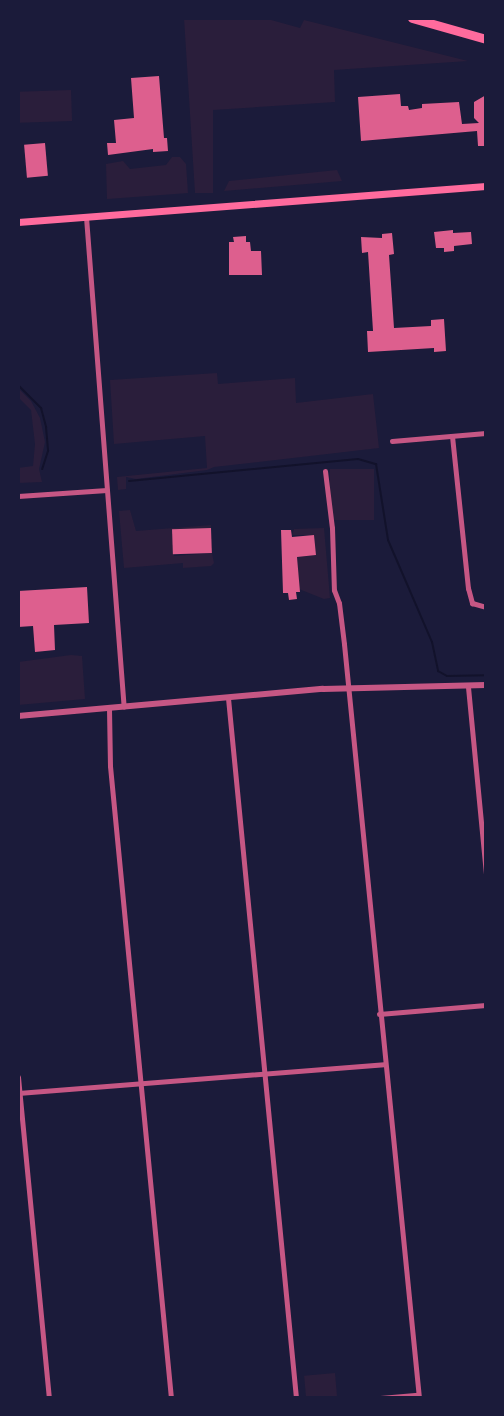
<!DOCTYPE html>
<style>
body{margin:0}
#map{position:relative;width:504px;height:1416px;overflow:hidden;background:#1b1b3a;font-family:Signika,sans-serif}
div>[style]{position:absolute}
.green>*{inset:0;background:#2a1e3b;transform-origin:0 0}
.stream>*{height:2px;margin:-1px;padding:0 1px;transform-origin:1px;border-radius:1px;background:#12122b}
.building>*{inset:0;background:#dd5f8e;transform-origin:0 0}
.minor>*{height:5px;margin:-2.5px;padding:0 2.5px;transform-origin:2.5px;border-radius:2.5px;background:#c65784}
.tertiary>*{height:6px;margin:-3px;padding:0 3px;transform-origin:3px;border-radius:3px;background:#c65784}
.secondary>*{height:7px;margin:-3.5px;padding:0 3.5px;transform-origin:3.5px;border-radius:3.5px;background:#ff6b9d}
.motorway>*{height:9px;margin:-4.5px;padding:0 4.5px;transform-origin:4.5px;border-radius:4.5px;background:#ff6b9d}
span{translate:-50% -50%;white-space:nowrap;text-align:center;line-height:1.15;-webkit-text-stroke:6px #1b1b3a;paint-order:stroke}
.frame{position:absolute;inset:0;border:20px solid #1b1b3a;pointer-events:none}
</style>
<div id="map">
<div class="green">
<i style="clip-path:polygon(184px 18px,264px 18px,300px 28px,304px 20px,468px 61px,334px 70px,335px 102px,213px 110px,213px 193px,195px 193px)"></i>
<i style="left:71px;top:90px;width:31px;height:53px;rotate:88deg"></i>
<i style="clip-path:polygon(172px 157px,180px 157px,186px 164px,188px 193px,107px 199px,106px 164px,123px 161px,130px 169px,166px 165px)"></i>
<i style="clip-path:polygon(337px 170px,342px 181px,224px 191px,229px 181px)"></i>
<i style="clip-path:polygon(217px 373px,218px 384px,295px 378px,296px 403px,373px 394px,379px 448px,214px 467px,207px 470px,136px 479px,126px 477px,126px 489px,118px 490px,117px 477px,207px 468px,205px 436px,114px 444px,110px 380px)"></i>
<i style="clip-path:polygon(18px 388px,31px 401px,40px 418px,45px 442px,39px 469px,42px 482px,18px 483px,18px 468px,33px 466px,35px 444px,31px 410px,18px 397px)"></i>
<i style="left:330px;top:469px;width:44px;height:51px"></i>
<i style="clip-path:polygon(130px 510px,136px 531px,211px 525px,211px 528px,172px 530px,174px 556px,212px 553px,214px 563px,211px 566px,183px 568px,183px 563px,124px 568px,119px 511px)"></i>
<i style="clip-path:polygon(324px 528px,330px 598px,324px 599px,299px 589px,297px 557px,316px 555px,314px 535px,292px 535px,294px 529px)"></i>
<i style="clip-path:polygon(71px 655px,82px 656px,85px 699px,18px 705px,18px 662px)"></i>
<i style="left:335px;top:1373px;width:23px;height:31px;rotate:85deg"></i>
</div>
<div class="stream">
<i style="left:18px;top:385px;width:33px;rotate:45deg"></i>
<i style="left:41px;top:408px;width:20px;rotate:75deg"></i>
<i style="left:46px;top:427px;width:24px;rotate:85deg"></i>
<i style="left:48px;top:451px;width:19px;rotate:108deg"></i>
<i style="left:129px;top:481px;width:230px;rotate:-5.5deg"></i>
<i style="left:358px;top:459px;width:19px;rotate:16deg"></i>
<i style="left:376px;top:464px;width:77px;rotate:81deg"></i>
<i style="left:388px;top:540px;width:111px;rotate:66.7deg"></i>
<i style="left:432px;top:642px;width:30px;rotate:78deg"></i>
<i style="left:438px;top:671px;width:10px;rotate:29deg"></i>
<i style="left:447px;top:676px;width:39px;rotate:-1deg"></i>
</div>
<div class="building">
<i style="clip-path:polygon(159px 76px,164px 138px,167px 138px,168px 151px,153px 152px,153px 149px,108px 155px,107px 143px,116px 143px,114px 120px,134px 118px,131px 78px)"></i>
<i style="clip-path:polygon(400px 94px,401px 106px,408px 106px,409px 110px,422px 108px,422px 104px,459px 102px,462px 124px,479px 123px,474px 118px,474px 102px,486px 95px,486px 146px,478px 146px,477px 131px,361px 141px,358px 97px)"></i>
<i style="left:45px;top:143px;width:33px;height:21px;rotate:85deg"></i>
<i style="clip-path:polygon(453px 230px,453px 233px,471px 232px,472px 244px,454px 246px,454px 251px,444px 252px,444px 248px,436px 248px,434px 232px)"></i>
<i style="clip-path:polygon(392px 233px,394px 254px,389px 255px,394px 328px,431px 326px,431px 320px,444px 319px,446px 351px,434px 352px,434px 348px,368px 352px,367px 331px,373px 331px,368px 252px,362px 253px,361px 237px,382px 238px,382px 234px)"></i>
<i style="clip-path:polygon(246px 236px,246px 242px,250px 242px,251px 251px,261px 251px,262px 275px,229px 275px,229px 242px,234px 242px,233px 237px)"></i>
<i style="left:211px;top:528px;width:25px;height:39px;rotate:88deg"></i>
<i style="clip-path:polygon(281px 530px,291px 530px,292px 537px,314px 535px,316px 555px,297px 557px,300px 592px,296px 592px,297px 599px,289px 600px,288px 593px,283px 593px)"></i>
<i style="clip-path:polygon(87px 587px,89px 623px,54px 625px,55px 650px,35px 652px,33px 626px,18px 627px,18px 591px)"></i>
</div>
<div class="minor">
<i style="left:86px;top:217px;width:491px;rotate:85.6deg"></i>
<i style="left:452px;top:436px;width:153px;rotate:84deg"></i>
<i style="left:468px;top:588px;width:16px;rotate:75deg"></i>
<i style="left:472px;top:603px;width:15px;rotate:16deg"></i>
<i style="left:392px;top:441px;width:94px;rotate:-4.9deg"></i>
<i style="left:325px;top:471px;width:57px;rotate:83deg"></i>
<i style="left:332px;top:528px;width:62px;rotate:88.2deg"></i>
<i style="left:334px;top:590px;width:14px;rotate:69deg"></i>
<i style="left:339px;top:603px;width:41px;rotate:83deg"></i>
<i style="left:344px;top:644px;width:758px;rotate:84.32deg"></i>
<i style="left:18px;top:496px;width:89px;rotate:-3.9deg"></i>
<i style="left:468px;top:687px;width:189px;rotate:84.5deg"></i>
<i style="left:228px;top:698px;width:703px;rotate:84.45deg"></i>
<i style="left:109px;top:709px;width:57px;rotate:89deg"></i>
<i style="left:110px;top:766px;width:635px;rotate:84.49deg"></i>
<i style="left:379px;top:1014px;width:107px;rotate:-4.8deg"></i>
<i style="left:18px;top:1077px;width:322px;rotate:84.5deg"></i>
<i style="left:18px;top:1093px;width:367px;rotate:-4.5deg"></i>
<i style="left:380px;top:1398px;width:38px;rotate:-5deg"></i>
</div>
<div class="tertiary">
<i style="left:18px;top:716px;width:306px;rotate:-5.1deg"></i>
<i style="left:323px;top:689px;width:163px;rotate:-1.4deg"></i>
</div>
<div class="secondary">
<i style="left:18px;top:222px;width:469px;rotate:-4.4deg"></i>
</div>
<div class="motorway">
<i style="left:412px;top:18px;width:77px;rotate:15.8deg"></i>
</div>
<div class="frame"></div>
</div>
